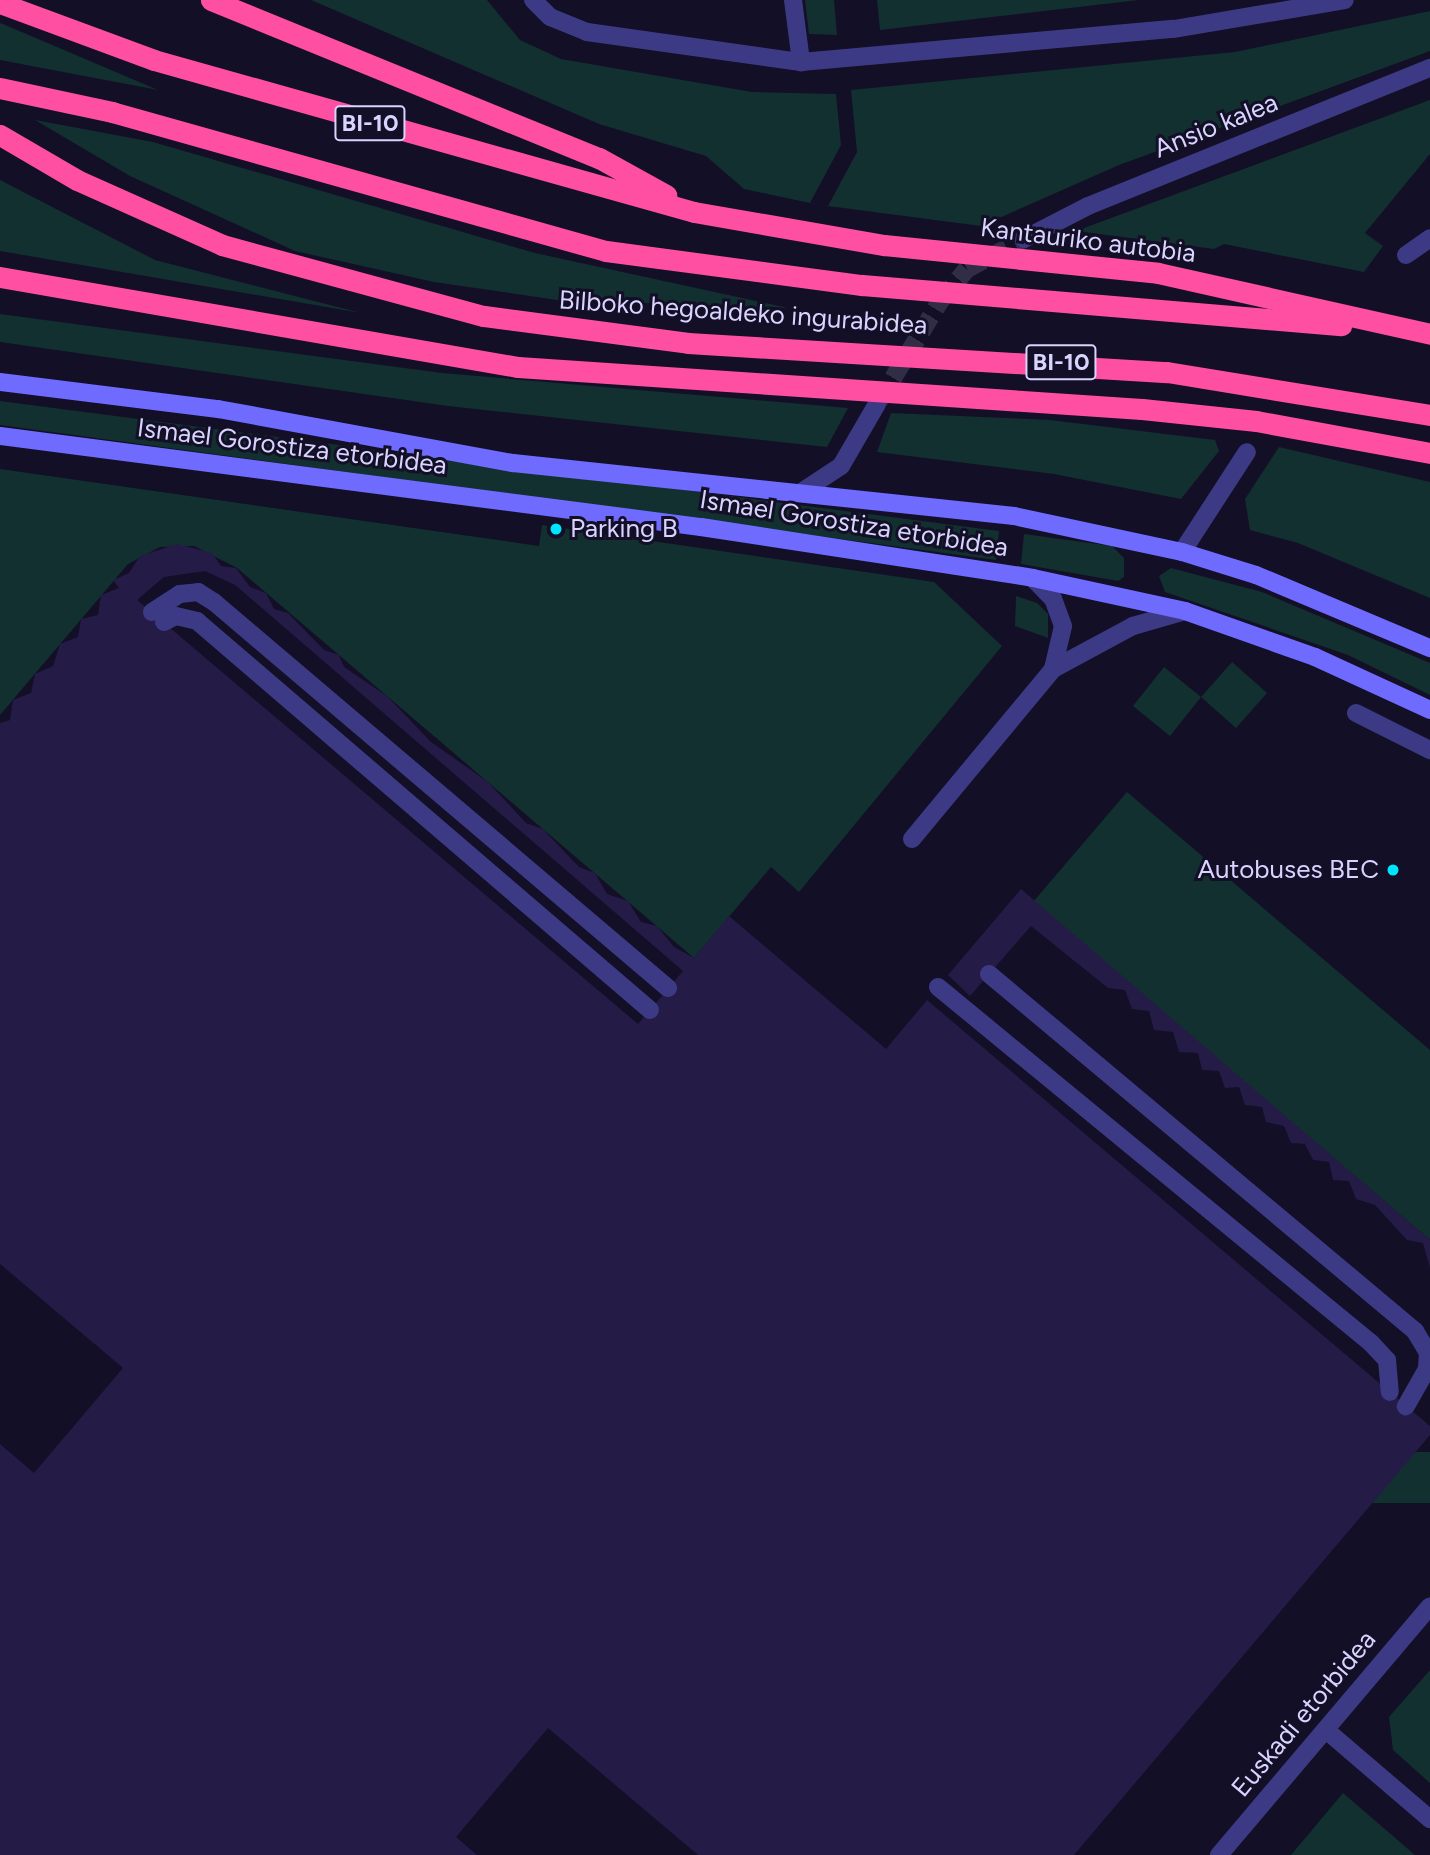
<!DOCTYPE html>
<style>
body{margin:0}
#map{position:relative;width:1430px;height:1855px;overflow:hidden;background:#130f26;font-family:Figtree,sans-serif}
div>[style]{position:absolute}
.green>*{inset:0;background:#12302f;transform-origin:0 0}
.building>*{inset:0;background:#241b47}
.minor-tunnel>*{height:18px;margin-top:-9px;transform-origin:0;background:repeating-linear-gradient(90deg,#312d47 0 18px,transparent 0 27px)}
.service>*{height:18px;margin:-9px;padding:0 9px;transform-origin:9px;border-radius:9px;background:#3d3a85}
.minor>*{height:18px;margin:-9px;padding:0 9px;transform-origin:9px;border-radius:9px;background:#3d3a85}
.tertiary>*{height:18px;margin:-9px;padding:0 9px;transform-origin:9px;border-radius:9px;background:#3d3a85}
.secondary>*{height:18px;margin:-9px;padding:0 9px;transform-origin:9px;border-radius:9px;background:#6f6bff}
.motorway>*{height:21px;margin:-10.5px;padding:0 10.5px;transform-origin:10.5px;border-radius:10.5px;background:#ff4fa3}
.dots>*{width:19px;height:19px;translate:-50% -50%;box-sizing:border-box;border:4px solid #130f26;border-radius:50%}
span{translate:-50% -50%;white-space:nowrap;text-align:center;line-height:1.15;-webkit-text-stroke:6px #130f26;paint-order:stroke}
.shield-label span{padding:2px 5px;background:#130f26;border:2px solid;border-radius:5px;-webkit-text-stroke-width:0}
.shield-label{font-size:24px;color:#d9d4ff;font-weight:700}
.street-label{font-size:26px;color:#d9d4ff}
.poi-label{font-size:26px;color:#d9d4ff}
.left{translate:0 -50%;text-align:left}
.right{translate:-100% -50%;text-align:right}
</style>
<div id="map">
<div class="green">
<i style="clip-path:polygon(311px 0,487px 0,520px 40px,561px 59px,752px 92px,836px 94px,841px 145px,810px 203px,744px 189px,706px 156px,599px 124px)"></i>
<i style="clip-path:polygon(805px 0,834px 0,837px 35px,809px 34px)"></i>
<i style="clip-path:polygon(877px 0,1139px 0,880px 30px)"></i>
<i style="clip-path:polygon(1430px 11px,1430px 51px,1119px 165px,981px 226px,828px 206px,857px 152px,851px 90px,1235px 52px)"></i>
<i style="clip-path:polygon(0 23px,10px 27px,158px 90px,0 60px)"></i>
<i style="clip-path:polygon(1430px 100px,1430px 154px,1365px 233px,1383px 246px,1364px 272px,1224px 244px,1214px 249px,1076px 231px)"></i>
<i style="clip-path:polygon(35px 120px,153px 142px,535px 253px,788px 308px,557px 300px,434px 282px,295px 251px,130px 176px)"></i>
<i style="clip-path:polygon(0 180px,155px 260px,361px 313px,0 251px)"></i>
<i style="clip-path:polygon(0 314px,442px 373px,848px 408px,827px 447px,448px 406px,0 342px)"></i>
<i style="clip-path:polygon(0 401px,999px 531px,996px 560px,0 425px)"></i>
<i style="clip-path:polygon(891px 413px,1050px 420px,1215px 440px,1219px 451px,1181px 499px,1054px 474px,877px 452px)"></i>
<i style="clip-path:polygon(1279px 447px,1430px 482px,1430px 598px,1298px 543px,1250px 530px,1245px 499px)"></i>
<i style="clip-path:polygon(0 469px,539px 546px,542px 525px,934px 582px,1002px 646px,799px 892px,771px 867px,694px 958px,237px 568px,194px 546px,160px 547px,128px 564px,0 715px)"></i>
<i style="clip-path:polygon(1024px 534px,1112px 546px,1124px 558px,1124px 577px,1118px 581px,1021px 564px)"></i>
<i style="clip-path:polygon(1171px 568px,1262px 592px,1430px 663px,1430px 695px,1348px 655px,1165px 592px,1159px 576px)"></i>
<i style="clip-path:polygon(1016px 596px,1037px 603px,1048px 614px,1048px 638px,1015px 626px)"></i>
<i style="clip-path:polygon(1232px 662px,1267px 693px,1236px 728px,1201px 697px,1170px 736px,1133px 706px,1164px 667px,1201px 697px)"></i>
<i style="clip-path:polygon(1127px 792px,1430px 1050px,1430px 1240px,1033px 902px)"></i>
<i style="left:1430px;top:1452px;width:51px;height:529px;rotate:90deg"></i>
<i style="clip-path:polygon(1430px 1670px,1430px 1783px,1393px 1750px,1389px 1717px)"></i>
<i style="clip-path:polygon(1343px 1793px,1415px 1855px,1291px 1855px)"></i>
</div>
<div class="building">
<i style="clip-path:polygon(evenodd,177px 544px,212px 553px,221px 566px,236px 568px,250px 587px,266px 593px,274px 609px,288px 613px,324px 650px,339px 655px,344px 667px,387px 696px,431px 742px,488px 782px,526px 823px,543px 829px,579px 867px,595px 873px,607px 894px,628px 901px,641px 922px,657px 926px,674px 947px,694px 958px,729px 916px,886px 1049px,927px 1000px,1430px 1426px,1430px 1435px,1074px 1855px,698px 1855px,548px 1728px,456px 1837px,477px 1855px,0 1855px,0 1444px,34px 1473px,123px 1368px,0 1264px,0 723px,10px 720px,13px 700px,31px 693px,35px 674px,53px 666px,60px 644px,78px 637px,81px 619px,98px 615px,101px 595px,119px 588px,113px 580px,129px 573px,140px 556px,177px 544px,205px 571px,235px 585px,683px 971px,638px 1024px,137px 600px,164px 577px,205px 571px)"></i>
<i style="clip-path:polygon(1021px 889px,1430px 1240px,1430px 1268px,1423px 1243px,1407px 1240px,1375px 1205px,1356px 1199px,1349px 1181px,1333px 1180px,1329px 1162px,1313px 1160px,1305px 1144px,1291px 1143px,1284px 1126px,1266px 1122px,1262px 1107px,1245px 1105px,1239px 1087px,1225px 1088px,1219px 1071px,1202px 1070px,1198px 1053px,1179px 1052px,1173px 1032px,1154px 1030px,1149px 1011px,1132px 1009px,1125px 990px,1108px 988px,1031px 926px,970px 996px,948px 975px)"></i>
</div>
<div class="minor-tunnel">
<i style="left:879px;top:401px;width:119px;rotate:-58.5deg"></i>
<i style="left:941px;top:300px;width:40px;rotate:-50deg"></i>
<i style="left:967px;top:269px;width:64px;rotate:-27.8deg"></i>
</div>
<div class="service">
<i style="left:793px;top:0;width:63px;rotate:82.6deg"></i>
<i style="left:1406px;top:255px;width:29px;rotate:-35deg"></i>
<i style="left:1182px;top:552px;width:119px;rotate:-57deg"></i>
<i style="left:152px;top:612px;width:33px;rotate:-33deg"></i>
<i style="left:180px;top:594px;width:18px;rotate:-6deg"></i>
<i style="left:198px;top:592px;width:19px;rotate:32deg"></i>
<i style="left:214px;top:602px;width:596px;rotate:40.37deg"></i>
<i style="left:164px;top:622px;width:13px;rotate:-27deg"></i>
<i style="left:176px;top:616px;width:22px;rotate:13deg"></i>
<i style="left:197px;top:621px;width:597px;rotate:40.65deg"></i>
<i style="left:1053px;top:669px;width:91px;rotate:-28.3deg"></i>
<i style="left:1133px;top:626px;width:54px;rotate:-16.1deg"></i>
<i style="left:1356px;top:713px;width:83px;rotate:26.6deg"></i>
<i style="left:912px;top:839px;width:221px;rotate:-50.3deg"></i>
<i style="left:1053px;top:669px;width:44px;rotate:-76.9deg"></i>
<i style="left:1063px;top:626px;width:29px;rotate:-110deg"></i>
<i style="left:1053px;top:599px;width:29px;rotate:-134deg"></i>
<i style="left:989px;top:974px;width:556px;rotate:39.96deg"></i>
<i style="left:1415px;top:1331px;width:26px;rotate:59deg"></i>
<i style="left:1428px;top:1353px;width:16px;rotate:94deg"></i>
<i style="left:1427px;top:1369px;width:43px;rotate:119.6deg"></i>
<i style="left:938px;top:987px;width:561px;rotate:39.43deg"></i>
<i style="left:1371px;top:1343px;width:23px;rotate:47deg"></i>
<i style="left:1387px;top:1360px;width:32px;rotate:85deg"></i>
</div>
<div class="minor">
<i style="left:533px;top:0;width:24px;rotate:45deg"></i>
<i style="left:550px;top:17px;width:40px;rotate:22deg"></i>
<i style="left:587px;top:32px;width:216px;rotate:8deg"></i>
<i style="left:801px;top:62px;width:374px;rotate:-5.1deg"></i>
<i style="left:1174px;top:29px;width:173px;rotate:-9.6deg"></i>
<i style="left:1024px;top:239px;width:72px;rotate:-27.3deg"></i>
<i style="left:1088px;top:206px;width:369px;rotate:-22deg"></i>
<i style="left:800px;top:493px;width:49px;rotate:-33.4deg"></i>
<i style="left:841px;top:466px;width:72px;rotate:-59.9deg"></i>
<i style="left:1326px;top:1730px;width:137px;rotate:40.6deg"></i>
</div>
<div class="tertiary">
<i style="left:1219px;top:1855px;width:326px;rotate:-49.7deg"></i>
</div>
<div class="secondary">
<i style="left:0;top:382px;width:220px;rotate:7.1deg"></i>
<i style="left:218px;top:409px;width:300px;rotate:10.4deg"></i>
<i style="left:513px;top:463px;width:504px;rotate:6.04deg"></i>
<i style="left:1014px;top:516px;width:172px;rotate:12.1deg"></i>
<i style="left:1182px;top:552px;width:77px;rotate:17.3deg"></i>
<i style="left:1256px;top:575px;width:189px;rotate:22.8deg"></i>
<i style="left:0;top:436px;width:707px;rotate:7.4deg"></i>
<i style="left:701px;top:527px;width:336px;rotate:8.7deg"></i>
<i style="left:1033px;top:578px;width:156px;rotate:12.2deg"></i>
<i style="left:1185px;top:611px;width:138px;rotate:19.5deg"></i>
<i style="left:1315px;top:657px;width:127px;rotate:24.7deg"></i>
</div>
<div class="motorway">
<i style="left:211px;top:0;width:419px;rotate:22.2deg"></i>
<i style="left:599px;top:158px;width:77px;rotate:28.9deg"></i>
<i style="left:0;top:3px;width:164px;rotate:20.3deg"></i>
<i style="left:154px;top:60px;width:561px;rotate:15.72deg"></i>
<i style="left:694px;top:212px;width:193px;rotate:9.9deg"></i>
<i style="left:884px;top:245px;width:275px;rotate:5.8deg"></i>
<i style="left:1158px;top:273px;width:279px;rotate:12.6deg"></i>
<i style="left:0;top:88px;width:115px;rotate:12.1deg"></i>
<i style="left:112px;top:112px;width:513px;rotate:15.72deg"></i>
<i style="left:606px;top:251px;width:258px;rotate:7.6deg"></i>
<i style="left:862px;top:285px;width:481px;rotate:4.8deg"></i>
<i style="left:0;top:135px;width:89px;rotate:30.3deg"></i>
<i style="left:77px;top:180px;width:159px;rotate:24.1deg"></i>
<i style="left:222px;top:245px;width:271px;rotate:15.2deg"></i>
<i style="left:484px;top:316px;width:206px;rotate:7.5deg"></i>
<i style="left:688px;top:343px;width:480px;rotate:3.5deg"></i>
<i style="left:1167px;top:372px;width:266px;rotate:9.3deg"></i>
<i style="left:0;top:277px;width:526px;rotate:9.86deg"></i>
<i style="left:518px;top:367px;width:625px;rotate:3.85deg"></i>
<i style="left:1142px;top:409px;width:115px;rotate:6deg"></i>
<i style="left:1256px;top:421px;width:177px;rotate:10.4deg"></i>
</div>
<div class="dots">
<i style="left:556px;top:529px;background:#00e5ff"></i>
<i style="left:1393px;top:870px;background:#00e5ff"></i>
</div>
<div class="shield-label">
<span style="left:370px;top:123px">BI-10</span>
<span style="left:1061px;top:362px">BI-10</span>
</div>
<div class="street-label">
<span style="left:1216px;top:126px;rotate:-22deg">Ansio kalea</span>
<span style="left:1088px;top:241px;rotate:7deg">Kantauriko autobia</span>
<span style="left:743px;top:313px;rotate:4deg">Bilboko hegoaldeko ingurabidea</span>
<span style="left:292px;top:447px;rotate:7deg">Ismael Gorostiza etorbidea</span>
<span style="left:854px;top:524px;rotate:9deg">Ismael Gorostiza etorbidea</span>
<span style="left:1304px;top:1714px;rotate:-50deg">Euskadi etorbidea</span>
</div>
<div class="poi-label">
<span class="left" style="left:570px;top:529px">Parking B</span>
<span class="right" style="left:1379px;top:870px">Autobuses BEC</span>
</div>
</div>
